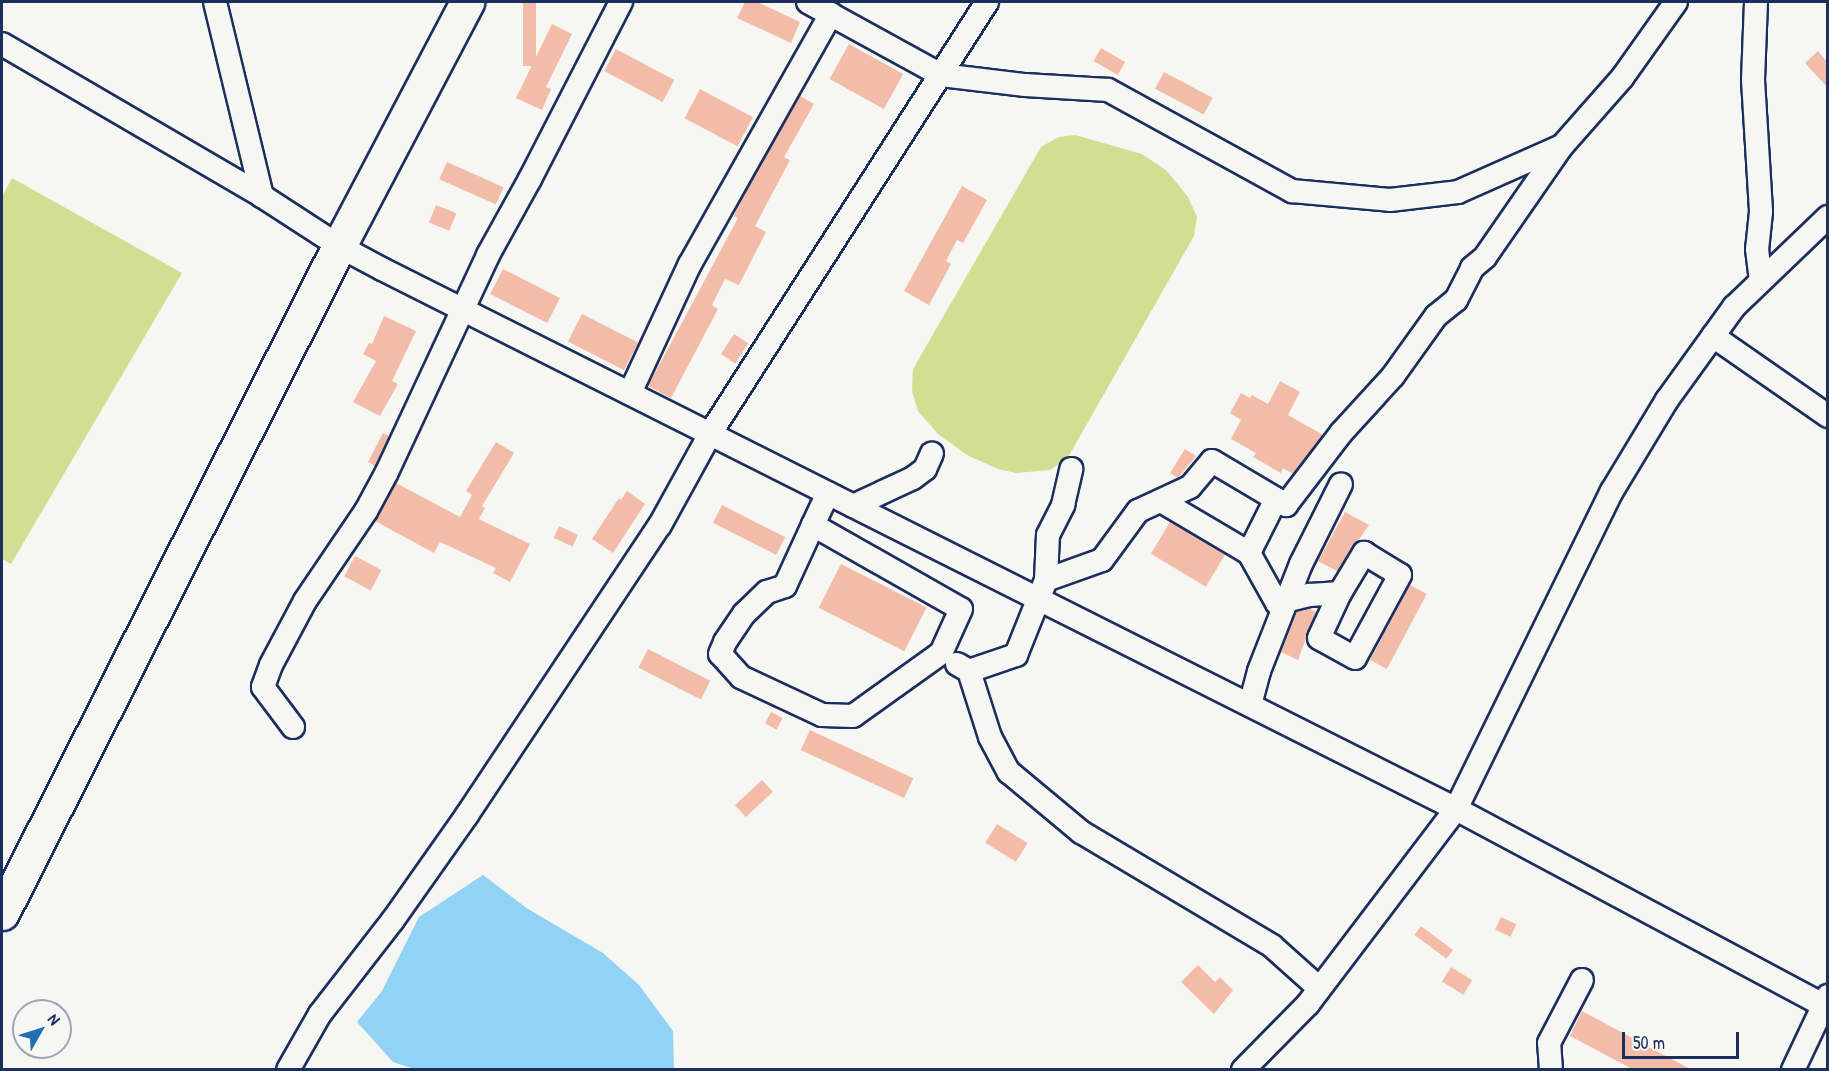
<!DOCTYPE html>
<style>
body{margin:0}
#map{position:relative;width:1829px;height:1071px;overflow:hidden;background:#f6f6f2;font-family:"Patrick Hand",sans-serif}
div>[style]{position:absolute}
.green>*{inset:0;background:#d2de91}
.water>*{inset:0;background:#92d2f4}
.building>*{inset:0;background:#f3bca8;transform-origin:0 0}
.roads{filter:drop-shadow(2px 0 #1b2f5e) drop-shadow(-2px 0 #1b2f5e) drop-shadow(0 2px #1b2f5e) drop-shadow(0 -2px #1b2f5e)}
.minor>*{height:22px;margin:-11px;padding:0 11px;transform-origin:11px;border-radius:11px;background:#f6f6f2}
.highway>*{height:33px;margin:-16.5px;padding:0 16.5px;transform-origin:16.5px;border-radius:16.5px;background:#f6f6f2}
span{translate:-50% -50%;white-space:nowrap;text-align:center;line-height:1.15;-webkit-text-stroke:4.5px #f6f6f2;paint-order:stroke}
.frame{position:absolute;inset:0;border:3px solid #1b2f5e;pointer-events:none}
.north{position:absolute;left:12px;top:999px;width:60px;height:60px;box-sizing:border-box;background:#f6f6f2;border:2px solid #9ea6b7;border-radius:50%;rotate:51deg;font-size:16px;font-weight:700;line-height:24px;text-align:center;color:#1b2f5e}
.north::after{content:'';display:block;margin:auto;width:21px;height:27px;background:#1f6fb2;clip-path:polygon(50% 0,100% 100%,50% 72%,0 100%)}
.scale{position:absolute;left:1622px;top:1032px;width:117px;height:27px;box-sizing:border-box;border:3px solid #1b2f5e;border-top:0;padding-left:8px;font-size:18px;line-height:21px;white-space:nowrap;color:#1b2f5e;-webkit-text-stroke:4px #f6f6f2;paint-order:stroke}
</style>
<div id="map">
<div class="green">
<i style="clip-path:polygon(1075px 135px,1142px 154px,1167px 171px,1188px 197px,1197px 217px,1194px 236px,1067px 459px,1050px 470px,1016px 473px,998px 469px,967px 455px,938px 434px,918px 411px,912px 391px,913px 369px,1041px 147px,1059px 137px)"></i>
<i style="clip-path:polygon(12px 178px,182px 273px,11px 564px,2px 559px,2px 197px)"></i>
</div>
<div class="water">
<i style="clip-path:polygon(483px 875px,528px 909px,603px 953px,639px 985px,673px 1031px,674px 1069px,417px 1070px,393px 1062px,357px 1022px,382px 991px,419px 917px)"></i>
</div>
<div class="building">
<i style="left:523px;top:2px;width:13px;height:64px"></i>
<i style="clip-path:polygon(745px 2px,757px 2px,800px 22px,791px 43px,737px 18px)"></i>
<i style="clip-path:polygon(552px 24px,572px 34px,546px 87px,551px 89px,542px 110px,516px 98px)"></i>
<i style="left:849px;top:44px;width:62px;height:40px;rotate:29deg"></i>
<i style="left:1101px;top:48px;width:28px;height:15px;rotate:30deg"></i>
<i style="left:616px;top:49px;width:66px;height:25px;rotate:28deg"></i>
<i style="clip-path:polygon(1818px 51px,1827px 62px,1827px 87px,1805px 63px)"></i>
<i style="left:1164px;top:72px;width:55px;height:19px;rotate:28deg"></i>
<i style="left:700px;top:89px;width:60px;height:33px;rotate:28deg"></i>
<i style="clip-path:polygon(800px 96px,814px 104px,784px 157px,790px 160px,755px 226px,766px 232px,739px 285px,725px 279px,712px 305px,718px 309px,671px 398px,648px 386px,738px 218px,734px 216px,739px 204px)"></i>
<i style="left:447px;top:162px;width:62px;height:19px;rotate:24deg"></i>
<i style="clip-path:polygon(962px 186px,987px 200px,963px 243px,957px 240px,946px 261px,951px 264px,929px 305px,904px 291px)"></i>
<i style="left:436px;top:205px;width:22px;height:19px;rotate:22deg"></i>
<i style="left:503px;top:269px;width:64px;height:28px;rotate:27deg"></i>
<i style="left:582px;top:314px;width:63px;height:31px;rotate:27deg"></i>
<i style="clip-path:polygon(384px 316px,416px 331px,392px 381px,398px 384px,380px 416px,353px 402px,376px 361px,363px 354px,369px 343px,372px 344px)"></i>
<i style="left:734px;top:334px;width:17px;height:24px;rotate:33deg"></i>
<i style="clip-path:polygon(1280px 381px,1300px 392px,1288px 415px,1323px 435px,1293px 474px,1283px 468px,1281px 473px,1253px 457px,1256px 453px,1231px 439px,1241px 420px,1230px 413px,1241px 393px,1250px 398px,1252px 395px,1268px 404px)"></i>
<i style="clip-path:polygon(383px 433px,389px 436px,375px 466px,368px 462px)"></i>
<i style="clip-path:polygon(496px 442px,514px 453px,482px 506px,485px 508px,479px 519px,530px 544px,510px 582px,493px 573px,496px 568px,440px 542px,434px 553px,375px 521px,396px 483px,460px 517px,472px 495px,466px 491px)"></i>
<i style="clip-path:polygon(1185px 449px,1196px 456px,1178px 478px,1170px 473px)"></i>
<i style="clip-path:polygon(627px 491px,645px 504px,613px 553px,592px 539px,619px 498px,621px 500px)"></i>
<i style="left:722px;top:505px;width:71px;height:20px;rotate:27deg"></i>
<i style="clip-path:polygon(1345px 512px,1369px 525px,1337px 571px,1318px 561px)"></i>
<i style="left:1170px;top:522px;width:64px;height:37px;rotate:31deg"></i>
<i style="left:559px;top:526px;width:21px;height:13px;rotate:25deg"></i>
<i style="left:355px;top:556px;width:30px;height:23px;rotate:28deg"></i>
<i style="left:841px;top:564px;width:96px;height:49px;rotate:27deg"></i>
<i style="left:1410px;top:585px;width:19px;height:85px;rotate:28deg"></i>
<i style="clip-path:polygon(1310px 609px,1316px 612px,1298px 660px,1281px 652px,1297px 612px)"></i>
<i style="left:648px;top:649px;width:70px;height:21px;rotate:27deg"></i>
<i style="left:771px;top:712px;width:13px;height:13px;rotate:27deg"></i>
<i style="left:810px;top:730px;width:114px;height:22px;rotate:25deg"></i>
<i style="left:762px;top:780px;width:16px;height:37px;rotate:47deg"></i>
<i style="left:997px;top:824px;width:36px;height:22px;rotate:32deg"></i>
<i style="left:1501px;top:917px;width:17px;height:14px;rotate:25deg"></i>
<i style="left:1421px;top:926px;width:40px;height:11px;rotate:37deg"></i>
<i style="clip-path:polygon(1198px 965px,1215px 982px,1220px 977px,1233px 990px,1214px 1014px,1181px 982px)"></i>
<i style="left:1451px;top:967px;width:25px;height:17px;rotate:32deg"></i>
<i style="clip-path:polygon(1582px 1011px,1692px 1070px,1634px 1070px,1570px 1036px)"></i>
</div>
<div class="roads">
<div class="minor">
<i style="left:215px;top:2px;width:200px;rotate:76.4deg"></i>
<i style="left:808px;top:2px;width:152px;rotate:28.8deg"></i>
<i style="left:941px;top:75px;width:85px;rotate:6.8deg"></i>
<i style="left:1025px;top:85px;width:83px;rotate:3.4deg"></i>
<i style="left:1108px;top:90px;width:210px;rotate:28.8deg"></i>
<i style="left:1292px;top:191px;width:98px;rotate:5.2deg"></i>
<i style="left:1390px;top:200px;width:68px;rotate:-6.7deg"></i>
<i style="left:1458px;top:192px;width:114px;rotate:-23.9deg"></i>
<i style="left:1562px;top:146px;width:91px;rotate:-48.6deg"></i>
<i style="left:1622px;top:78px;width:93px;rotate:-54.6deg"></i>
<i style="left:1756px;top:2px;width:78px;rotate:92.2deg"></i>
<i style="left:1753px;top:80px;width:132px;rotate:86.5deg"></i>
<i style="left:1761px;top:212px;width:37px;rotate:96deg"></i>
<i style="left:1757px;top:249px;width:32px;rotate:83deg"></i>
<i style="left:2px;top:44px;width:301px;rotate:30.3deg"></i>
<i style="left:262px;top:196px;width:92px;rotate:33deg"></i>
<i style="left:339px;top:246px;width:49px;rotate:28.1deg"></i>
<i style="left:382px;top:269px;width:1202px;rotate:26.69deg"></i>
<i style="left:1456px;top:809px;width:422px;rotate:28.1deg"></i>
<i style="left:1713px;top:336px;width:140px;rotate:34.8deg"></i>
<i style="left:630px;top:393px;width:142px;rotate:-65.1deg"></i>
<i style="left:690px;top:264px;width:287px;rotate:-60.6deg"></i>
<i style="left:1276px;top:499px;width:12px;rotate:31deg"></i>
<i style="left:1286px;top:505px;width:91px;rotate:-52.6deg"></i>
<i style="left:1341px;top:433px;width:77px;rotate:-47.6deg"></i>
<i style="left:1393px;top:376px;width:74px;rotate:-54.4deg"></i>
<i style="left:1436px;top:316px;width:26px;rotate:-39deg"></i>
<i style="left:1456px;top:300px;width:36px;rotate:-63deg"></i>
<i style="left:1472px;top:268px;width:17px;rotate:-40deg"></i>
<i style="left:1485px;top:257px;width:135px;rotate:-55.3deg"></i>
<i style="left:853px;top:506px;width:66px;rotate:-25deg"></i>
<i style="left:913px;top:478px;width:15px;rotate:-37deg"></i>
<i style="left:925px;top:469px;width:17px;rotate:-66deg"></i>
<i style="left:813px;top:525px;width:170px;rotate:29.6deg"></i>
<i style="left:961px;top:609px;width:48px;rotate:114.4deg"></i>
<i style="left:941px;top:653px;width:108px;rotate:144.4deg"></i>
<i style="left:853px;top:716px;width:31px;rotate:-178deg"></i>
<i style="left:822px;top:715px;width:89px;rotate:-154.9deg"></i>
<i style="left:741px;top:677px;width:31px;rotate:-132deg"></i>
<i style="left:720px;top:654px;width:13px;rotate:-67deg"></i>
<i style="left:725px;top:642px;width:34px;rotate:-56deg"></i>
<i style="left:744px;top:614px;width:32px;rotate:-44deg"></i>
<i style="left:767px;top:592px;width:19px;rotate:-18deg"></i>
<i style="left:785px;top:586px;width:67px;rotate:-65.3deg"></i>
<i style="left:813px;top:525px;width:35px;rotate:-65deg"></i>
<i style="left:1249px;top:553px;width:57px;rotate:60.8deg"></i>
<i style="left:1277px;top:603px;width:34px;rotate:-14deg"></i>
<i style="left:1310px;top:595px;width:30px;rotate:-4deg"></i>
<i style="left:1340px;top:593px;width:47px;rotate:-59deg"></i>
<i style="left:1364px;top:553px;width:42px;rotate:31.4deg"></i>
<i style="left:1400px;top:575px;width:94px;rotate:118.5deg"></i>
<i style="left:1355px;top:658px;width:41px;rotate:-150.9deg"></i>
<i style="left:1319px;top:638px;width:50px;rotate:-65deg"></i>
<i style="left:1046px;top:580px;width:45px;rotate:-87.5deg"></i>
<i style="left:1048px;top:535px;width:34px;rotate:-63deg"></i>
<i style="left:1063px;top:505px;width:37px;rotate:-77deg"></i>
<i style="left:957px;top:664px;width:14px;rotate:30deg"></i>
<i style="left:969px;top:671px;width:69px;rotate:72.3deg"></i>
<i style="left:990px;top:737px;width:40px;rotate:62deg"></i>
<i style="left:1009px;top:772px;width:94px;rotate:39.8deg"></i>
<i style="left:1081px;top:832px;width:222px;rotate:30.8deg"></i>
<i style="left:1272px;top:946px;width:63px;rotate:41.8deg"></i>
<i style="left:969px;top:671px;width:50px;rotate:-18.8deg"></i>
<i style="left:1016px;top:655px;width:81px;rotate:-68.2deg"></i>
<i style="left:1046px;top:580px;width:59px;rotate:-19.7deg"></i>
<i style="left:1102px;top:560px;width:61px;rotate:-53.7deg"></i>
<i style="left:1138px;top:511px;width:57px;rotate:-24.8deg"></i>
<i style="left:1190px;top:487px;width:34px;rotate:-50deg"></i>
<i style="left:1212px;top:461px;width:74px;rotate:30.7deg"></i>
<i style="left:1276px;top:499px;width:60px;rotate:116.6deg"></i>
<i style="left:1249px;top:553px;width:102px;rotate:-149.4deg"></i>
<i style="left:1250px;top:705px;width:35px;rotate:-75deg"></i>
<i style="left:1259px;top:671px;width:115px;rotate:-68.6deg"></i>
<i style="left:1301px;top:564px;width:89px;rotate:-63.4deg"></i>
<i style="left:293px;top:727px;width:50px;rotate:-126.9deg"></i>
<i style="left:263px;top:687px;width:23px;rotate:-70deg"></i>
<i style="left:271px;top:665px;width:72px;rotate:-62deg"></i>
<i style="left:305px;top:601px;width:109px;rotate:-55.9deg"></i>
<i style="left:366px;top:511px;width:44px;rotate:-61.7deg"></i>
<i style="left:387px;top:472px;width:239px;rotate:-65deg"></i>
<i style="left:488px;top:255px;width:87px;rotate:-61.1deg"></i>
<i style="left:530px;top:179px;width:199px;rotate:-62.8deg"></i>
<i style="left:288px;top:1070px;width:64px;rotate:-60.3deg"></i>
<i style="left:320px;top:1014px;width:119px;rotate:-52.2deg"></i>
<i style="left:393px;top:920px;width:128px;rotate:-54.8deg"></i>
<i style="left:467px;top:815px;width:348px;rotate:-56.4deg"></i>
<i style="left:660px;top:525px;width:104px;rotate:-61.2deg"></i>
<i style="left:710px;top:434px;width:513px;rotate:-57.33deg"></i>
<i style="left:1243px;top:1070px;width:93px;rotate:-45.4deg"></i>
<i style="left:1308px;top:1004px;width:245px;rotate:-52.8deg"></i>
<i style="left:1456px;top:809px;width:354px;rotate:-63.9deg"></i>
<i style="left:1612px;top:491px;width:106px;rotate:-58.9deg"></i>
<i style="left:1667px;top:400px;width:115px;rotate:-54.2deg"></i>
<i style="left:1734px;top:307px;width:130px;rotate:-43.8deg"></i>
<i style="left:1551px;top:1070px;width:27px;rotate:-94deg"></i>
<i style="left:1549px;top:1043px;width:71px;rotate:-62.4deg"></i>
<i style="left:1793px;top:1070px;width:82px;rotate:-64.7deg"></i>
</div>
<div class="highway">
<i style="left:2px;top:913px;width:747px;rotate:-63.19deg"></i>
<i style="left:339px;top:246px;width:276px;rotate:-62.3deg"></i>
</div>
</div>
<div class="frame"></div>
<div class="north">N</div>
<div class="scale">50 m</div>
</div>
